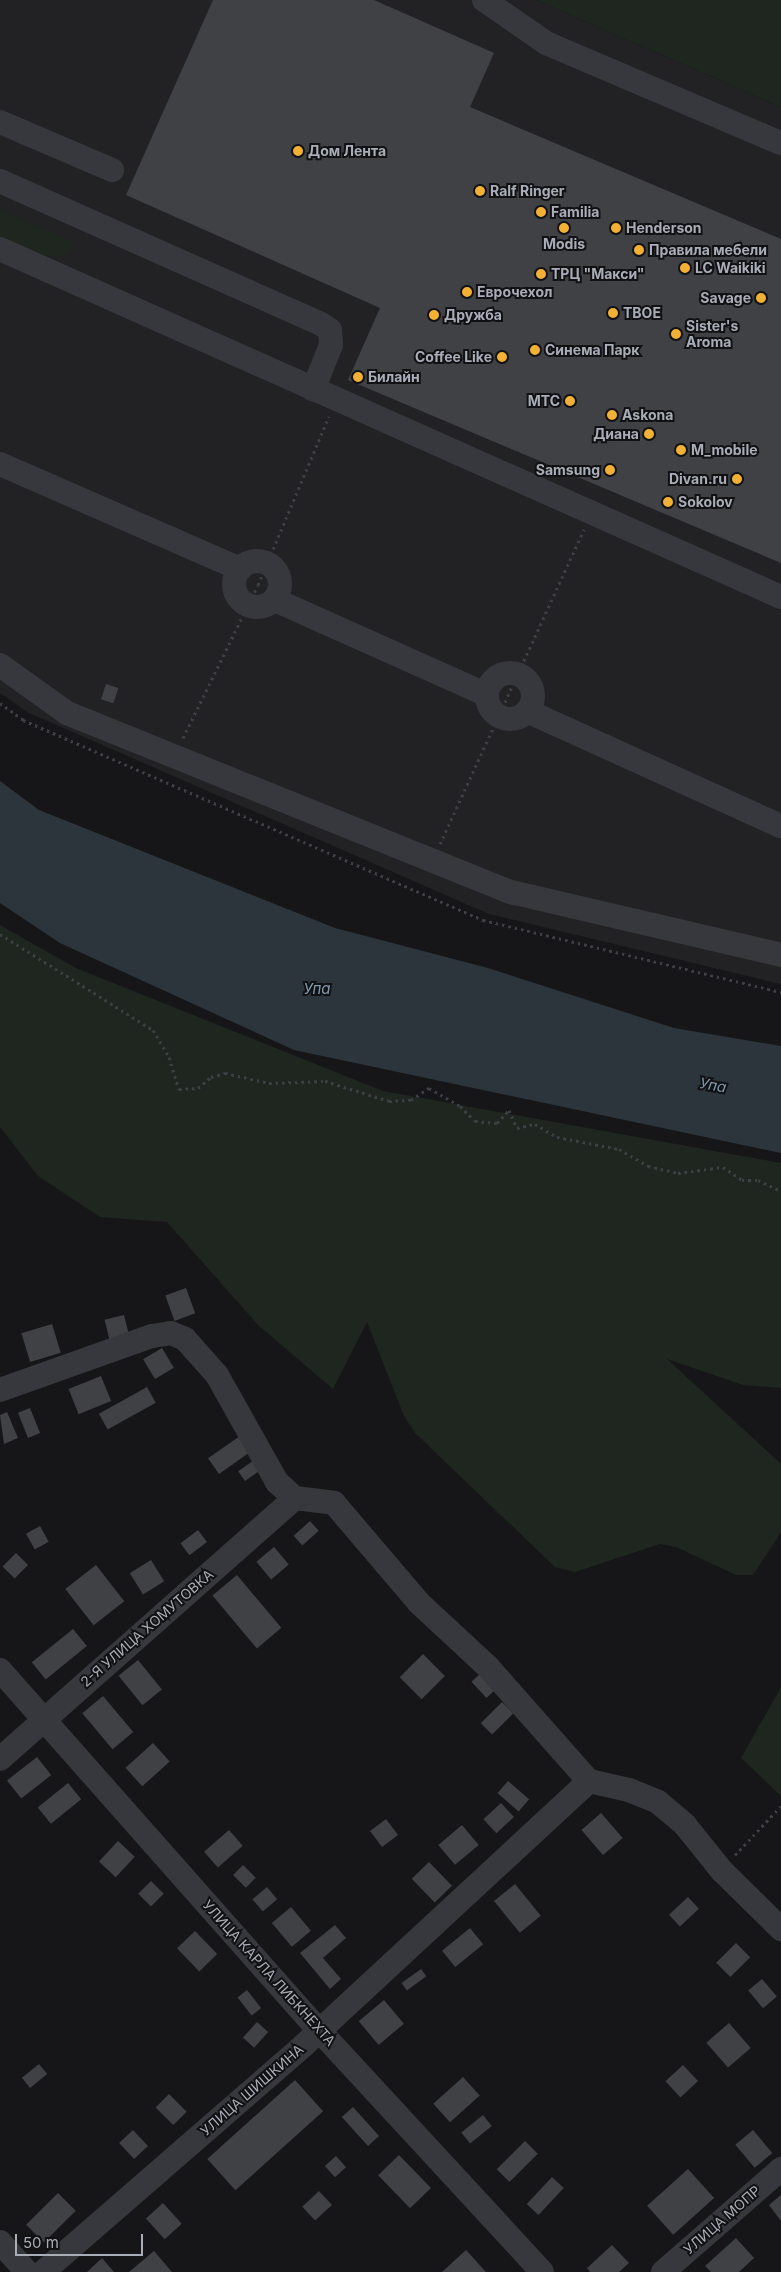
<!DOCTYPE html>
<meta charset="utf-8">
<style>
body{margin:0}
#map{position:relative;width:781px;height:2272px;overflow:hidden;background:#161618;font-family:Inter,sans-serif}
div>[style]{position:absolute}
.built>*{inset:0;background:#222225}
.green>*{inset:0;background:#1e261f}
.water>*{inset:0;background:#2c353c}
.building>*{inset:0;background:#404145;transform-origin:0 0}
.path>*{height:3px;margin-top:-1.5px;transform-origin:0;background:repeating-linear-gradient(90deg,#3d3f44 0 2.5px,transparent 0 6.5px)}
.minor>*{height:24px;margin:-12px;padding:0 12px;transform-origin:12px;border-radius:12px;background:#37383d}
.minor>.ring{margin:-12px;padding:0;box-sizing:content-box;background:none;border:24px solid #37383d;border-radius:50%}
.dots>*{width:14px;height:14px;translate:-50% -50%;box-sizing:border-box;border:2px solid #111113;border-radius:50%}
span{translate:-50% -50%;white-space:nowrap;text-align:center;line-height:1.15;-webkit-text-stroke:4px #111113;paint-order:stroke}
.poi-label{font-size:14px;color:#a8adb8;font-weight:700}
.left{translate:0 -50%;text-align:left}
.right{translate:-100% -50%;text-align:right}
.street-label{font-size:14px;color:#a8adb8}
.water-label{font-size:15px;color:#7f9bb3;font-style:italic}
.scale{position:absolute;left:15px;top:2234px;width:128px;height:22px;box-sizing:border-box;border:2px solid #a8adb8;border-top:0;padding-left:6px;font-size:15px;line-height:18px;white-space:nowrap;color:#a8adb8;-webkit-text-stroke:4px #111113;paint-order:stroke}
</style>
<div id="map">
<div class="built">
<i style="clip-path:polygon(0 0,536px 0,781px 107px,781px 984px,489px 914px,29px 713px,0 693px)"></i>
</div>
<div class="green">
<i style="clip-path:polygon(536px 0,781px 0,781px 107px)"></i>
<i style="clip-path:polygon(0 209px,76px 243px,65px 256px,40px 257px,0 237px)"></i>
<i style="clip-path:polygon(0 925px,76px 968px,383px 1091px,781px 1163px,781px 1388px,743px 1385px,667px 1359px,781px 1464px,781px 1532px,753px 1575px,736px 1575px,676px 1547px,660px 1544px,575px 1572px,555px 1567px,415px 1433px,404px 1416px,367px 1322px,333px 1389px,258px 1325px,167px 1222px,100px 1217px,38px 1176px,0 1127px)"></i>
<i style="clip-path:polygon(781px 1687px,781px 1796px,741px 1758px)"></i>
</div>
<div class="water">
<i style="clip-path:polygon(0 781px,39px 810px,335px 928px,488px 968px,674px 1028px,781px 1046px,781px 1153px,294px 1050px,60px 943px,0 903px)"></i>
</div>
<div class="building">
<i style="clip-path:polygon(213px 0,374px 0,494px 53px,470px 107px,781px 239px,781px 563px,348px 380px,380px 308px,126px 195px)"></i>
<i style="left:106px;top:684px;width:13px;height:16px;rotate:18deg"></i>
<i style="left:186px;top:1288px;width:27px;height:22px;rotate:70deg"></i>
<i style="left:124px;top:1315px;width:21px;height:20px;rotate:76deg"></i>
<i style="left:52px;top:1324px;width:30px;height:32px;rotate:73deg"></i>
<i style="left:162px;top:1348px;width:23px;height:22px;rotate:59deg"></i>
<i style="left:101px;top:1376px;width:27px;height:35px;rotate:68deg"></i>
<i style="left:147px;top:1387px;width:18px;height:55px;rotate:61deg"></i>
<i style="left:30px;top:1408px;width:27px;height:13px;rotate:68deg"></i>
<i style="clip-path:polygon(7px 1412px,18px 1438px,4px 1444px,0 1415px)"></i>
<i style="left:240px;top:1436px;width:19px;height:39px;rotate:55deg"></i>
<i style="left:257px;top:1458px;width:12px;height:23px;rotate:55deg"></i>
<i style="left:310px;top:1521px;width:13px;height:22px;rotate:48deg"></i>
<i style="left:40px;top:1526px;width:18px;height:16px;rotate:61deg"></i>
<i style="left:198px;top:1530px;width:15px;height:22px;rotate:53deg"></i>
<i style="left:274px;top:1547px;width:23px;height:23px;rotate:50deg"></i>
<i style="left:16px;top:1553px;width:17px;height:19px;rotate:45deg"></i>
<i style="left:151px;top:1560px;width:25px;height:25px;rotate:58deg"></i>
<i style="left:96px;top:1565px;width:46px;height:39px;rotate:52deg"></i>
<i style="left:237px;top:1575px;width:69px;height:32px;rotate:50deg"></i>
<i style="left:73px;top:1629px;width:22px;height:53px;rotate:51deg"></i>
<i style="left:423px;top:1654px;width:31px;height:33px;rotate:45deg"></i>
<i style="left:138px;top:1660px;width:38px;height:25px;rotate:51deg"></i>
<i style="left:481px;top:1673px;width:22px;height:13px;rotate:47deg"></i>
<i style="left:103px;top:1696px;width:47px;height:27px;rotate:50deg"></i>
<i style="left:502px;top:1702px;width:16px;height:30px;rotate:45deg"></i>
<i style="left:153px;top:1743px;width:25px;height:37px;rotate:48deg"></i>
<i style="left:37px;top:1757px;width:23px;height:38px;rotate:52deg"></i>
<i style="left:508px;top:1781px;width:28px;height:16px;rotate:41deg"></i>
<i style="left:68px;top:1783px;width:21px;height:39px;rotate:51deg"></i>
<i style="left:501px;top:1803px;width:19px;height:24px;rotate:47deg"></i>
<i style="left:601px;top:1813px;width:33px;height:26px;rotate:49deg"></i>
<i style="left:386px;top:1819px;width:20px;height:20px;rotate:53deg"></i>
<i style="left:462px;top:1825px;width:26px;height:31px;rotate:50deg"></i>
<i style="left:229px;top:1830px;width:21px;height:33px;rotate:49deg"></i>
<i style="left:118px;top:1841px;width:23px;height:28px;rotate:43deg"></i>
<i style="left:429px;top:1862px;width:33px;height:24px;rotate:46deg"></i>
<i style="left:243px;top:1865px;width:18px;height:14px;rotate:45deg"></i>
<i style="left:151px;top:1881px;width:18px;height:18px;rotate:45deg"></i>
<i style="left:515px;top:1884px;width:41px;height:27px;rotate:51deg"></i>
<i style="left:267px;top:1887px;width:16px;height:19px;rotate:50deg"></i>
<i style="left:688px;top:1897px;width:16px;height:26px;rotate:47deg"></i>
<i style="left:291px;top:1907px;width:31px;height:25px;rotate:50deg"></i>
<i style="clip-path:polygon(335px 1925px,346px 1938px,323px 1958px,341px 1979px,330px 1989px,300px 1953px)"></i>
<i style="left:470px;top:1928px;width:21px;height:36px;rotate:51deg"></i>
<i style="left:195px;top:1931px;width:32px;height:25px;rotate:46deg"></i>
<i style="left:736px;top:1943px;width:20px;height:28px;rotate:45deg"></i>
<i style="left:421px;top:1969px;width:9px;height:24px;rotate:54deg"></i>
<i style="left:762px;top:1979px;width:23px;height:18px;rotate:50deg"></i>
<i style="left:247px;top:1990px;width:23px;height:12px;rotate:52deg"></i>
<i style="left:384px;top:2000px;width:31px;height:33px;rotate:50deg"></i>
<i style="left:257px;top:2022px;width:15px;height:21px;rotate:42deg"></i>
<i style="left:729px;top:2023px;width:33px;height:30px;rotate:49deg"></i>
<i style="left:39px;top:2064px;width:13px;height:22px;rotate:51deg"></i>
<i style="left:683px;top:2065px;width:22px;height:24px;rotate:47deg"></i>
<i style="left:463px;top:2077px;width:25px;height:40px;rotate:48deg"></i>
<i style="left:295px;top:2080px;width:42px;height:118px;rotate:48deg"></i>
<i style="left:169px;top:2094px;width:25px;height:19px;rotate:45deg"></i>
<i style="left:353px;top:2107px;width:39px;height:15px;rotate:48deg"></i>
<i style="left:483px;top:2115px;width:14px;height:28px;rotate:51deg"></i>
<i style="left:133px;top:2130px;width:22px;height:19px;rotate:47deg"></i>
<i style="left:753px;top:2130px;width:30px;height:23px;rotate:50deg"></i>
<i style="left:525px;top:2141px;width:18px;height:40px;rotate:45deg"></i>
<i style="left:399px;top:2155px;width:46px;height:29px;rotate:46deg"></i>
<i style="left:336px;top:2156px;width:15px;height:15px;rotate:48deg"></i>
<i style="left:688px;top:2169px;width:39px;height:55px;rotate:48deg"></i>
<i style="left:552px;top:2177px;width:16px;height:37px;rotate:43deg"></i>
<i style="left:319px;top:2191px;width:19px;height:23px;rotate:47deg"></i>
<i style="left:58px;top:2193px;width:25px;height:45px;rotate:45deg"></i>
<i style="clip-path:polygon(781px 2195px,781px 2221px,769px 2205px)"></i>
<i style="left:163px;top:2203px;width:28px;height:23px;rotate:48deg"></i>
<i style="clip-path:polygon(736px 2238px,754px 2258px,739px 2272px,711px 2272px,705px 2266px)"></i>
<i style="clip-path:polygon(612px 2245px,629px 2263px,619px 2272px,590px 2272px,587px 2268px)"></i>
<i style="clip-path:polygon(466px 2250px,486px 2272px,442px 2272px)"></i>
<i style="clip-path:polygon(154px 2251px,172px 2272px,129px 2272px)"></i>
<i style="clip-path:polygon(102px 2258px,114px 2272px,87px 2272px)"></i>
</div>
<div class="path">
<i style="left:0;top:703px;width:29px;rotate:36deg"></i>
<i style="left:23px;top:720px;width:502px;rotate:23.5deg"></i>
<i style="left:483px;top:920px;width:307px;rotate:13.6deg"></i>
<i style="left:183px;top:738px;width:170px;rotate:-63.9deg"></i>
<i style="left:258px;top:585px;width:183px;rotate:-67.2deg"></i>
<i style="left:440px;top:844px;width:346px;rotate:-65.4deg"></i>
<i style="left:0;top:934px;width:181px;rotate:32.1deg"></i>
<i style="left:153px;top:1030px;width:31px;rotate:59deg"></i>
<i style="left:169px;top:1057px;width:34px;rotate:73deg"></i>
<i style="left:179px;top:1089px;width:19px;rotate:-3deg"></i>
<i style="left:198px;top:1088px;width:17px;rotate:-40deg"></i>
<i style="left:211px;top:1077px;width:15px;rotate:-16deg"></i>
<i style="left:225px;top:1073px;width:45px;rotate:12.8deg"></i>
<i style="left:269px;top:1083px;width:56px;rotate:-2deg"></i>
<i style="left:325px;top:1081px;width:67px;rotate:17.4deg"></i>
<i style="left:389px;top:1101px;width:22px;rotate:-3deg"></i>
<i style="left:411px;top:1100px;width:22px;rotate:-34deg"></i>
<i style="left:429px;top:1088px;width:36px;rotate:30deg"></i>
<i style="left:460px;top:1106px;width:21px;rotate:45deg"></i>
<i style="left:475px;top:1121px;width:22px;rotate:5deg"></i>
<i style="left:497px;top:1123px;width:18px;rotate:-47deg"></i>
<i style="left:509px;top:1110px;width:20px;rotate:66deg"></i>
<i style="left:517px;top:1128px;width:18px;rotate:-13deg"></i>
<i style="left:535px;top:1124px;width:26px;rotate:31deg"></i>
<i style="left:557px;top:1137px;width:63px;rotate:11deg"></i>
<i style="left:619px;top:1149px;width:34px;rotate:30deg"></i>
<i style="left:648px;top:1166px;width:31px;rotate:13deg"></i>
<i style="left:678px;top:1173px;width:45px;rotate:-7.6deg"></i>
<i style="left:723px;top:1167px;width:23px;rotate:34deg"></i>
<i style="left:742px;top:1180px;width:16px"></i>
<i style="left:758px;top:1180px;width:25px;rotate:26deg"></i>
<i style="left:735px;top:1855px;width:67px;rotate:-46.8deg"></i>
</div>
<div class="minor">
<i style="left:484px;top:0;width:75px;rotate:34.7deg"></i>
<i style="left:546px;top:43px;width:255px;rotate:23.1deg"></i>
<i style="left:0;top:122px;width:122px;rotate:23.2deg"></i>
<i style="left:0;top:181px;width:351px;rotate:24deg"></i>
<i style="left:321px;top:324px;width:11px;rotate:34deg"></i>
<i style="left:330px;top:330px;width:15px;rotate:86deg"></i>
<i style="left:331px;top:345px;width:48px;rotate:111.8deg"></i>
<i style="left:0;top:249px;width:855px;rotate:24.02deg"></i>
<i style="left:0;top:464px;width:262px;rotate:23.6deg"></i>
<i class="ring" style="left:234px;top:561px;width:22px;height:22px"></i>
<i style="left:275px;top:600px;width:232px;rotate:24.1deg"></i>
<i style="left:0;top:665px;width:82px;rotate:35.6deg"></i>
<i style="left:67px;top:713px;width:479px;rotate:22deg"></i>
<i style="left:511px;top:892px;width:277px;rotate:13.1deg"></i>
<i class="ring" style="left:487px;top:673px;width:22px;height:22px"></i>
<i style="left:527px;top:711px;width:279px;rotate:24.4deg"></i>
<i style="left:0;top:1390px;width:161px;rotate:-19.6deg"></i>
<i style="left:152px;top:1336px;width:19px;rotate:-9deg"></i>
<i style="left:171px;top:1333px;width:15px;rotate:23deg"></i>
<i style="left:185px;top:1339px;width:48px;rotate:48.4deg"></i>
<i style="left:217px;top:1375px;width:123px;rotate:60.7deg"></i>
<i style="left:277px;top:1482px;width:24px;rotate:42deg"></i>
<i style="left:295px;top:1498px;width:39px;rotate:7deg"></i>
<i style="left:334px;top:1503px;width:131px;rotate:49.6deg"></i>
<i style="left:419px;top:1603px;width:94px;rotate:42.8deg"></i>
<i style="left:488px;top:1667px;width:152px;rotate:48.5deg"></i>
<i style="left:589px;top:1781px;width:41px;rotate:12.7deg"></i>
<i style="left:629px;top:1790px;width:31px;rotate:22deg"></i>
<i style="left:658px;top:1802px;width:35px;rotate:40deg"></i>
<i style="left:685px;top:1825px;width:59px;rotate:51.2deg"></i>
<i style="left:722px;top:1871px;width:83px;rotate:44.5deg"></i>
<i style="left:0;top:1670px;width:480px;rotate:48.5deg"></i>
<i style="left:318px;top:2029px;width:330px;rotate:47.3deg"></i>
<i style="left:0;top:1759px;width:394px;rotate:-41.5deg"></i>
<i style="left:0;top:2242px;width:40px;rotate:48deg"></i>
<i style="left:43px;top:2272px;width:346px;rotate:-41deg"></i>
<i style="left:304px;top:2045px;width:388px;rotate:-42.8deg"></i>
<i style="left:663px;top:2272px;width:157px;rotate:-41.1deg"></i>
</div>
<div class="dots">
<i style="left:298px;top:151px;background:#f2b134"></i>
<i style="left:480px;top:191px;background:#f2b134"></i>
<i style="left:541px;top:212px;background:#f2b134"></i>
<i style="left:564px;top:228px;background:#f2b134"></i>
<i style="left:616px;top:228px;background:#f2b134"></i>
<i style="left:639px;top:250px;background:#f2b134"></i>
<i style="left:685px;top:268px;background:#f2b134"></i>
<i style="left:541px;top:274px;background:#f2b134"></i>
<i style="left:467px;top:292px;background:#f2b134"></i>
<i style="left:761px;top:298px;background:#f2b134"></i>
<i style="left:613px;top:313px;background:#f2b134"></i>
<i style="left:434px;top:315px;background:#f2b134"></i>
<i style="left:676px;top:334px;background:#f2b134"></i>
<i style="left:535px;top:350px;background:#f2b134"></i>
<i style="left:502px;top:357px;background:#f2b134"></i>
<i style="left:358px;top:377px;background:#f2b134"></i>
<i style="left:570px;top:401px;background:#f2b134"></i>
<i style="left:612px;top:415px;background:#f2b134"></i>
<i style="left:649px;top:434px;background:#f2b134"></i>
<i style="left:681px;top:450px;background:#f2b134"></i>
<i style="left:610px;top:470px;background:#f2b134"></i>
<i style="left:737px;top:479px;background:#f2b134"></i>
<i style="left:668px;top:502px;background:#f2b134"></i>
</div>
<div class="poi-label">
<span class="left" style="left:308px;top:151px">Дом Лента</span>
<span class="left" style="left:490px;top:191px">Ralf Ringer</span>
<span class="left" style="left:551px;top:212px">Familia</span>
<span class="left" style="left:626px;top:228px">Henderson</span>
<span style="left:564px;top:244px">Modis</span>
<span class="left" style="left:649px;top:250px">Правила мебели</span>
<span class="left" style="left:695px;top:268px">LC Waikiki</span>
<span class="left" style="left:551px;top:274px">ТРЦ "Макси"</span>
<span class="left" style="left:477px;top:292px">Еврочехол</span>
<span class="right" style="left:751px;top:298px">Savage</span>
<span class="left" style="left:623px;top:313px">ТВОЕ</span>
<span class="left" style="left:444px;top:315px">Дружба</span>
<span class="left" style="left:686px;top:334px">Sister's<br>Aroma</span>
<span class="left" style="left:545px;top:350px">Синема Парк</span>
<span class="right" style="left:492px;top:357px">Coffee Like</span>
<span class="left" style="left:368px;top:377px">Билайн</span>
<span class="right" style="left:560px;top:401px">МТС</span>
<span class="left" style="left:622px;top:415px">Askona</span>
<span class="right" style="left:639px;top:434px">Диана</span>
<span class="left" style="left:691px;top:450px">M_mobile</span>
<span class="right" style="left:600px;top:470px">Samsung</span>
<span class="right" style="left:727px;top:479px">Divan.ru</span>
<span class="left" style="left:678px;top:502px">Sokolov</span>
</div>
<div class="street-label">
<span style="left:147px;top:1628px;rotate:-41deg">2-Я УЛИЦА ХОМУТОВКА</span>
<span style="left:269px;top:1973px;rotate:48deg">УЛИЦА КАРЛА ЛИБКНЕХТА</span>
<span style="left:252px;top:2090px;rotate:-41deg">УЛИЦА ШИШКИНА</span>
<span style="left:722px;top:2220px;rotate:-41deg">УЛИЦА МОПР</span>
</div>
<div class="water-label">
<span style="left:317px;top:989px">Упа</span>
<span style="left:713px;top:1085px;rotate:10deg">Упа</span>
</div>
<div class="scale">50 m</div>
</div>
